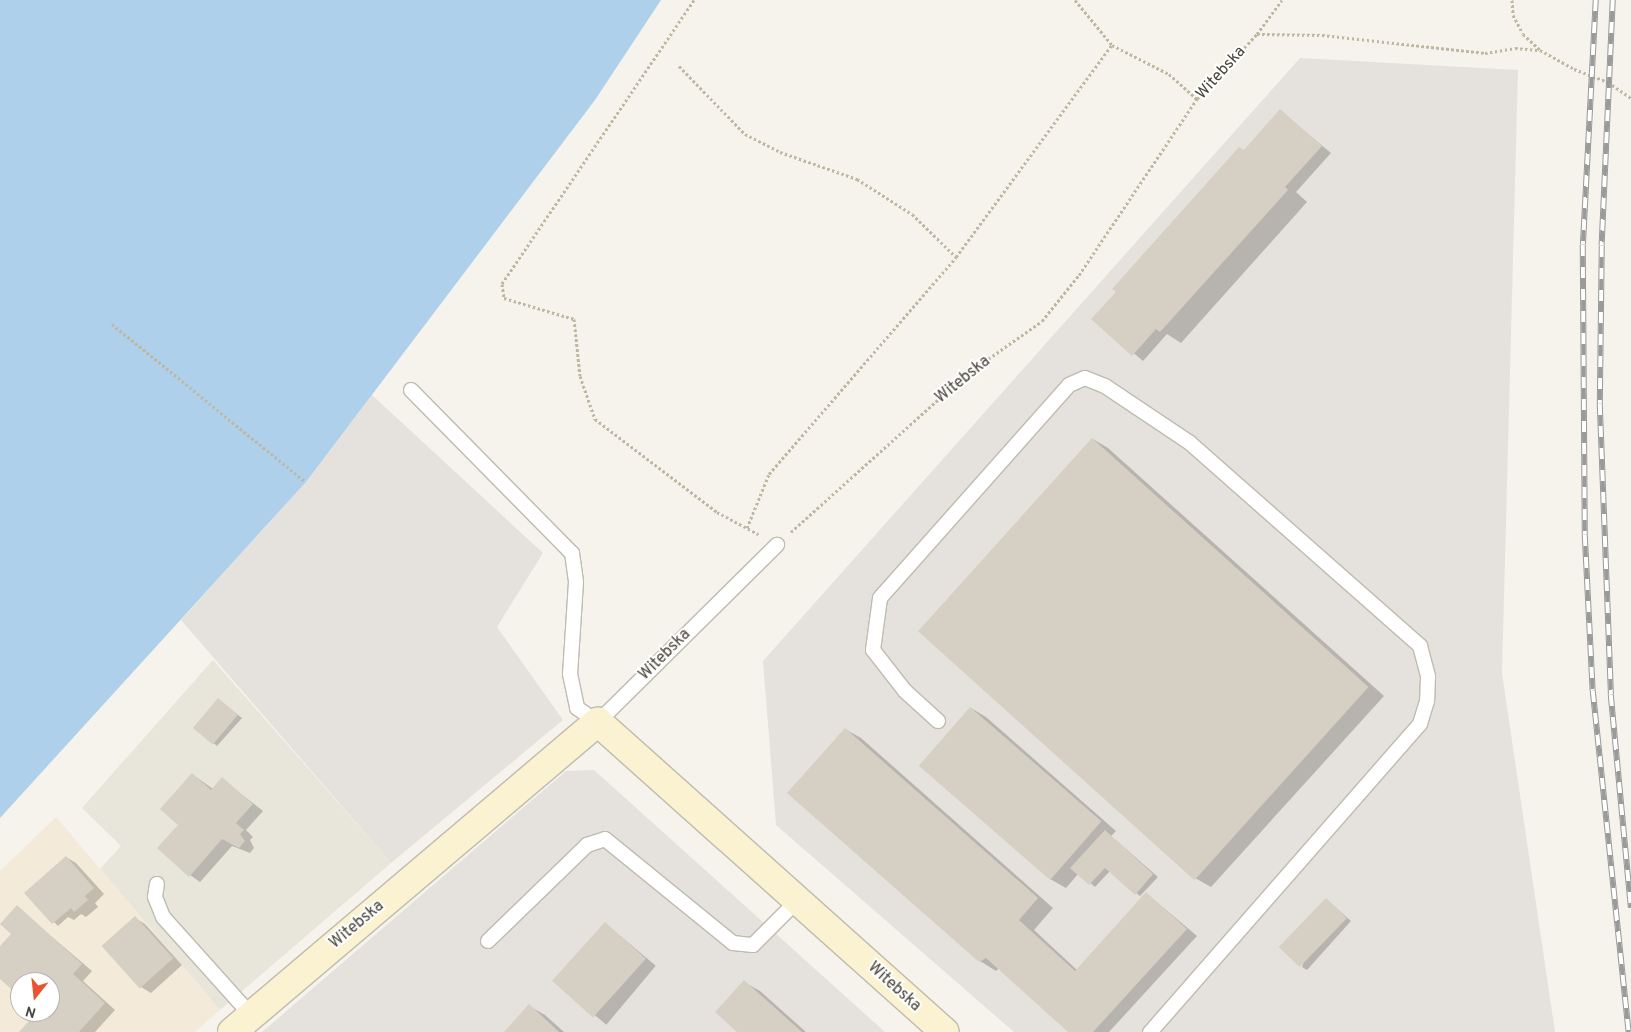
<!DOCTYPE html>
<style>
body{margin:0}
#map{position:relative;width:1631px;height:1032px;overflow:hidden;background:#f5f3ec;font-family:Overpass,sans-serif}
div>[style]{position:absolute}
.residential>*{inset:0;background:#e8e5db}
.commercial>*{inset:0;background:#f4eada}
.industrial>*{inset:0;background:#e5e2dd}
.water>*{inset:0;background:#afd0eb}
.shadow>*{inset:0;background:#0003;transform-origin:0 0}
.building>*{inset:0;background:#d6cfc3;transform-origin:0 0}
.path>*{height:3px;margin-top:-1.5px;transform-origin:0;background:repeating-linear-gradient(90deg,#c0b7a2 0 2.5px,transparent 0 5px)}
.roads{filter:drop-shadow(1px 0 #c0bbaf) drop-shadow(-1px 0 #c0bbaf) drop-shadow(0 1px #c0bbaf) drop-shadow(0 -1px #c0bbaf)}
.lane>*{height:14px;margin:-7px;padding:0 7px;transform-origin:7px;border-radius:7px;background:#fff}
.secondary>*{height:28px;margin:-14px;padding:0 14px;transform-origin:14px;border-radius:14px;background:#faf2d1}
.rail>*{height:5.5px;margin-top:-2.75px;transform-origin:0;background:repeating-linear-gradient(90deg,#fff 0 11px,#9a9a9a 0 22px);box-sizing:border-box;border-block:1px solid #9a9a9a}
span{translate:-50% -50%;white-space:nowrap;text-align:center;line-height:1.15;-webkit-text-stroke:4px #fff;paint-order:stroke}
.street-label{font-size:16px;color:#49443a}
.north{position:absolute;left:10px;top:972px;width:50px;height:50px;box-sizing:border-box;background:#fff;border:1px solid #b6b4b0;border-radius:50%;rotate:196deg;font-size:14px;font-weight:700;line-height:20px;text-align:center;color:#49443a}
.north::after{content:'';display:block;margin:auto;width:18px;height:22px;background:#e85430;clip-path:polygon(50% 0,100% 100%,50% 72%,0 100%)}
</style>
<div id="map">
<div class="residential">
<i style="clip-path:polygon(213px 660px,391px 863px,220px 1010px,100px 869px,121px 846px,82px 808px)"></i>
</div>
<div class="commercial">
<i style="clip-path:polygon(evenodd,56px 817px,220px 1010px,195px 1032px,0 1032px,0 871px,56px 817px,20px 982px,50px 982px,50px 1012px,20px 1012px,20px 982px)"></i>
</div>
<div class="industrial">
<i style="clip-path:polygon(1300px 58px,1518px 70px,1502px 673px,1555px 1032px,1014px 1032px,776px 825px,763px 661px)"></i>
<i style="clip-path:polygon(372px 395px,543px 553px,497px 627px,563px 720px,391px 863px,181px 620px,306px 482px)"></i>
<i style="clip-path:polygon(594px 770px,885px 1032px,262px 1032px,566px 771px)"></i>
</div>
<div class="water">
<i style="clip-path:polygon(0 0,661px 0,595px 100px,306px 482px,0 818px)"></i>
</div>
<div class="shadow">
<i style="clip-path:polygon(1280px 111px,1331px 153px,1296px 192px,1307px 202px,1181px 343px,1167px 334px,1143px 361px,1093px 319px)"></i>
<i style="clip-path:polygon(1093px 439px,1108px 448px,1384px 696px,1211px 887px,1195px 878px)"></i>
<i style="clip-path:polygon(223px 703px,242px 718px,217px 746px,195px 728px)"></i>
<i style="clip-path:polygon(971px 708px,986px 717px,1116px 831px,1111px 836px,1158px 877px,1140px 896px,1110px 871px,1095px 887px,1079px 873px,1066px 888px,1050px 879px,920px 766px)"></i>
<i style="clip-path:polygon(845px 729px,861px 738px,1053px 908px,1034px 930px,1077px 970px,1146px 893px,1197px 936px,1109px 1032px,1070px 1032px,999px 968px,996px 971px,980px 961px)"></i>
<i style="clip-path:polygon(192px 774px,213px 789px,222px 779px,263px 811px,246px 830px,253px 837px,250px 840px,254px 848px,250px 853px,232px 846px,200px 882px,190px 875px,180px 825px)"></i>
<i style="clip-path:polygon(66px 857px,76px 863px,104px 894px,95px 903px,98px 907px,86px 917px,81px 914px,74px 920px,68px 917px,58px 926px,26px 893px)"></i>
<i style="clip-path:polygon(1326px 899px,1351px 921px,1307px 970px,1302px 967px)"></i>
<i style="clip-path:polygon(17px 907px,92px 971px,83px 981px,115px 1010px,95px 1032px,20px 1032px,38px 1012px,50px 1012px,50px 982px,20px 982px,20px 995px,0 978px,0 948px,13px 934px)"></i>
<i style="clip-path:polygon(135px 918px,145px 924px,182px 965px,151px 993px,141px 987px)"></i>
<i style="left:606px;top:924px;width:65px;height:77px;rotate:40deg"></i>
<i style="clip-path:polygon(744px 982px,760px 991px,806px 1032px,739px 1032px)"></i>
<i style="clip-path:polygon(529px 1006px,545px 1015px,564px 1032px,506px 1032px)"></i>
</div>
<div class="building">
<i style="clip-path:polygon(1280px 109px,1322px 146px,1285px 187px,1288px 190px,1160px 332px,1156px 329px,1132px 356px,1091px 319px,1116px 292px,1112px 289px,1239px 147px,1244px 150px)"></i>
<i style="left:1092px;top:438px;width:372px;height:260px;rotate:42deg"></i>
<i style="left:218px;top:698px;width:26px;height:39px;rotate:40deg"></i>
<i style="left:970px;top:707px;width:174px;height:78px;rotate:41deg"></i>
<i style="clip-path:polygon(845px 728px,1038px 898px,1019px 920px,1075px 971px,1146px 892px,1187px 929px,1093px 1032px,1068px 1032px,986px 958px,979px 962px,787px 793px)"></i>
<i style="clip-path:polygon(192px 773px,211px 790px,222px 777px,253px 804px,236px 823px,244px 830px,240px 834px,245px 841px,239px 848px,222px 839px,189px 877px,157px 848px,178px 825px,160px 809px)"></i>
<i style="clip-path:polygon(1105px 830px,1153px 874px,1135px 895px,1105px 868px,1089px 885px,1070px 868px)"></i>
<i style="clip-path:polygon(66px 856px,94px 888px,85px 896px,88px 900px,74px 912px,71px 908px,52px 924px,24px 893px)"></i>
<i style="left:1326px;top:898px;width:29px;height:68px;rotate:44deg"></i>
<i style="clip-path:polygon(17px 905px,82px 964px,73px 974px,105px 1003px,79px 1032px,19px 1032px,37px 1012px,50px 1012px,50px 982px,20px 982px,20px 997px,0 979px,0 946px,11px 934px,0 924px)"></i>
<i style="left:135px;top:916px;width:57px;height:45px;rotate:48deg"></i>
<i style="left:605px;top:922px;width:55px;height:79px;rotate:42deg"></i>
<i style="clip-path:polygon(744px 980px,802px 1032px,737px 1032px,715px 1012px)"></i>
<i style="clip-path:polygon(529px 1004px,559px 1032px,504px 1032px)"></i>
</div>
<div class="path">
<i style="left:694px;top:0;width:343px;rotate:124.1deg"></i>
<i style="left:502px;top:284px;width:14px;rotate:82deg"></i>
<i style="left:504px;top:298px;width:73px;rotate:16.7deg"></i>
<i style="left:574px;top:319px;width:57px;rotate:84deg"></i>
<i style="left:580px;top:376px;width:46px;rotate:70.8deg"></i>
<i style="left:595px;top:419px;width:153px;rotate:37.3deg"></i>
<i style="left:717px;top:512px;width:47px;rotate:28.2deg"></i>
<i style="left:1075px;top:0;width:58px;rotate:50.6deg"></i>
<i style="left:1112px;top:45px;width:64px;rotate:27deg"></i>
<i style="left:1169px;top:74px;width:38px;rotate:42deg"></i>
<i style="left:1512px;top:0;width:15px;rotate:86deg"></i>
<i style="left:1513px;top:15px;width:21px;rotate:62deg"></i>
<i style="left:1523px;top:34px;width:23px;rotate:43deg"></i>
<i style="left:1540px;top:50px;width:39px;rotate:29deg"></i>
<i style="left:1574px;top:69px;width:36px;rotate:21deg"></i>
<i style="left:1608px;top:82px;width:28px;rotate:35deg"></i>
<i style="left:1257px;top:34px;width:65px;rotate:0.9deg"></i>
<i style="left:1322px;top:35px;width:164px;rotate:6.3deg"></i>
<i style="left:1485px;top:53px;width:30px;rotate:-9deg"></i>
<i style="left:1515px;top:48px;width:25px;rotate:5deg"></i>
<i style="left:679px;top:66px;width:95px;rotate:45.9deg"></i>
<i style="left:745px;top:134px;width:39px;rotate:27deg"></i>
<i style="left:780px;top:152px;width:82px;rotate:19.3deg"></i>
<i style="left:857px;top:179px;width:65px;rotate:32.5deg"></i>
<i style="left:912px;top:214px;width:62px;rotate:44.3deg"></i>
<i style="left:112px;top:324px;width:250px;rotate:39.2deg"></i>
<i style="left:747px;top:528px;width:58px;rotate:-67.8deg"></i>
<i style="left:769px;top:474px;width:286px;rotate:-49.2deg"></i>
<i style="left:956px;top:257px;width:263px;rotate:-53.7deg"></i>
<i style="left:791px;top:532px;width:233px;rotate:-42deg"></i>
<i style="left:964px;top:376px;width:95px;rotate:-35.2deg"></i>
<i style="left:1042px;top:321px;width:59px;rotate:-51.2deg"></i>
<i style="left:1079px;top:275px;width:212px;rotate:-56.2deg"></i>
<i style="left:1197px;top:99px;width:88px;rotate:-47.3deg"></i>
<i style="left:1257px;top:34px;width:42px;rotate:-53.7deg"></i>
</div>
<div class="roads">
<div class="lane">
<i style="left:411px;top:390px;width:229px;rotate:45.4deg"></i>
<i style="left:572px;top:553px;width:29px;rotate:82deg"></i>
<i style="left:576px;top:582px;width:92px;rotate:93.7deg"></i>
<i style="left:570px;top:674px;width:35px;rotate:78deg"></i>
<i style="left:577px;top:708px;width:25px;rotate:34deg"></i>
<i style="left:598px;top:722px;width:252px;rotate:-44.7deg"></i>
<i style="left:938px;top:721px;width:45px;rotate:-137.7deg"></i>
<i style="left:905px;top:691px;width:52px;rotate:-128deg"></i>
<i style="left:873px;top:650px;width:52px;rotate:-82.3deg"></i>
<i style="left:880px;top:598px;width:285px;rotate:-48.4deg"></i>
<i style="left:1069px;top:385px;width:17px;rotate:-24deg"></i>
<i style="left:1085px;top:378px;width:22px;rotate:22deg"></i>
<i style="left:1105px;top:386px;width:102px;rotate:33.8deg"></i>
<i style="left:1190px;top:443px;width:307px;rotate:41.4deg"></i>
<i style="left:1420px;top:646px;width:31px;rotate:75deg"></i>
<i style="left:1428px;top:676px;width:25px;rotate:92deg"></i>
<i style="left:1427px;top:701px;width:24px;rotate:107deg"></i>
<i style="left:1420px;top:724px;width:410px;rotate:131.2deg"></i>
<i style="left:157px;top:884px;width:13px;rotate:99deg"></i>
<i style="left:155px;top:897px;width:22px;rotate:68deg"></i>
<i style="left:163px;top:917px;width:132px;rotate:48.1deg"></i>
<i style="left:488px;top:941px;width:138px;rotate:-44.1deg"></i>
<i style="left:587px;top:845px;width:19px;rotate:-18deg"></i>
<i style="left:605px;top:839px;width:165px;rotate:39.1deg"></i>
<i style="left:733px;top:943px;width:20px;rotate:6deg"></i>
<i style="left:753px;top:945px;width:64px;rotate:-45deg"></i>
</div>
<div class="secondary">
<i style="left:232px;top:1032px;width:480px;rotate:-40.3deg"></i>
<i style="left:598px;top:722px;width:465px;rotate:41.8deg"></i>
</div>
</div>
<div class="rail">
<i style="left:1596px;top:0;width:245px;rotate:93deg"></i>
<i style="left:1583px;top:245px;width:290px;rotate:89.6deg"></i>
<i style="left:1585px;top:535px;width:156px;rotate:87.1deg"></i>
<i style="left:1593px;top:691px;width:343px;rotate:84deg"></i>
<i style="left:1613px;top:0;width:246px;rotate:92.6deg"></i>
<i style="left:1602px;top:246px;width:158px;rotate:90.7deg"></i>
<i style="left:1600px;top:404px;width:291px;rotate:87.8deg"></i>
<i style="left:1611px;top:695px;width:214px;rotate:84.6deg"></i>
</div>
<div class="street-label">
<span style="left:1221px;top:73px;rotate:-48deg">Witebska</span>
<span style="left:963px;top:380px;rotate:-39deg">Witebska</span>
<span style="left:665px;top:655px;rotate:-45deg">Witebska</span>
<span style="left:357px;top:925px;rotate:-40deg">Witebska</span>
<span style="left:894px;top:987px;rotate:42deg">Witebska</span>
</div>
<div class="north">N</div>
</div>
